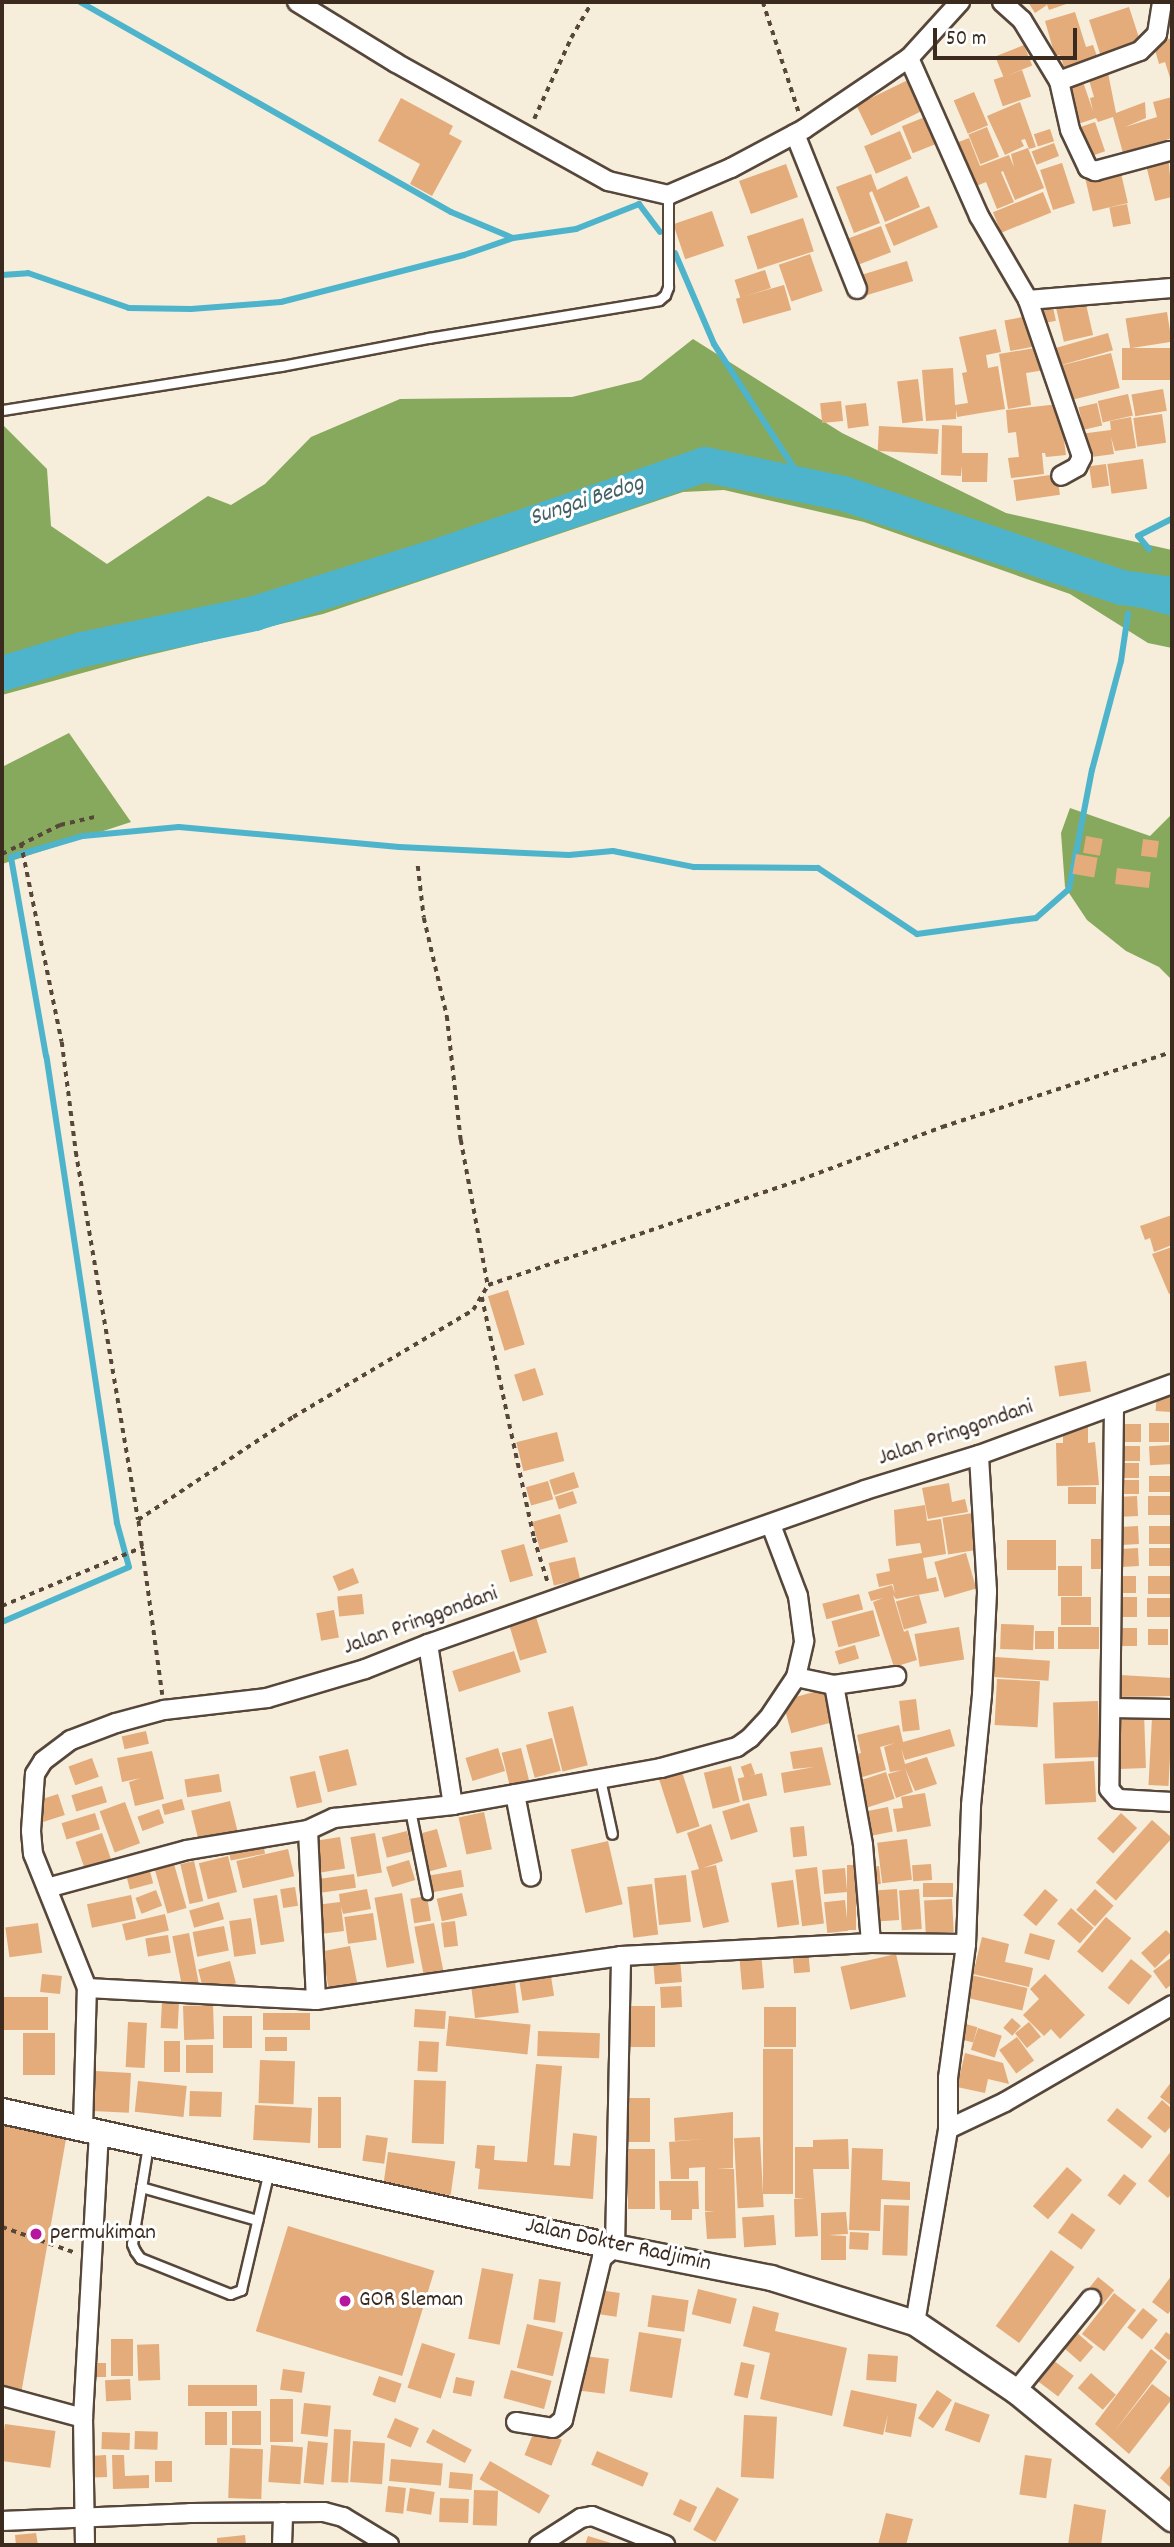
<!DOCTYPE html>
<style>
body{margin:0}
#map{position:relative;width:1174px;height:2547px;overflow:hidden;background:#f6edda;font-family:Dekko,sans-serif}
div>[style]{position:absolute}
.forest>*{inset:0;background:#86a95d}
.stream>*{height:6px;margin:-3px;padding:0 3px;transform-origin:3px;border-radius:3px;background:#4eb4cc}
.river>*{height:35px;margin:-17.5px;padding:0 17.5px;transform-origin:17.5px;border-radius:17.5px;background:#4eb4cc}
.building>*{inset:0;background:#e4ab7b;transform-origin:0 0}
.path>*{height:3.5px;margin-top:-1.75px;transform-origin:0;background:repeating-linear-gradient(90deg,#57473a 0 5px,transparent 0 10px)}
.roads{filter:drop-shadow(2px 0 #57473a) drop-shadow(-2px 0 #57473a) drop-shadow(0 2px #57473a) drop-shadow(0 -2px #57473a)}
.service>*{height:9px;margin:-4.5px;padding:0 4.5px;transform-origin:4.5px;border-radius:4.5px;background:#fff}
.minor>*{height:18px;margin:-9px;padding:0 9px;transform-origin:9px;border-radius:9px;background:#fff}
.secondary>*{height:24px;margin:-12px;padding:0 12px;transform-origin:12px;border-radius:12px;background:#fff}
.dots>*{width:19px;height:19px;translate:-50% -50%;box-sizing:border-box;border:4px solid #fff;border-radius:50%}
span{translate:-50% -50%;white-space:nowrap;text-align:center;line-height:1.15;-webkit-text-stroke:6px #fff;paint-order:stroke}
.street-label{font-size:23px;color:#3b2a1e}
.poi-label{font-size:23px;color:#3b2a1e}
.left{translate:0 -50%;text-align:left}
.water-label{font-size:24px;color:#436164;font-style:italic}
.frame{position:absolute;inset:0;border:4px solid #3b2a1e;pointer-events:none}
.scale{position:absolute;left:933px;top:28px;width:144px;height:32px;box-sizing:border-box;border:4px solid #3b2a1e;border-top:0;padding-left:9px;font-size:21px;line-height:24px;white-space:nowrap;color:#3b2a1e;-webkit-text-stroke:5px #fff;paint-order:stroke}
</style>
<div id="map">
<div class="forest">
<i style="clip-path:polygon(693px 339px,842px 433px,1006px 513px,1172px 550px,1172px 648px,1148px 643px,1070px 594px,864px 522px,724px 490px,683px 492px,323px 614px,137px 658px,2px 695px,2px 424px,47px 469px,51px 526px,107px 564px,208px 496px,231px 505px,265px 484px,311px 437px,400px 399px,572px 397px,641px 380px)"></i>
<i style="clip-path:polygon(69px 733px,131px 822px,2px 864px,2px 767px)"></i>
<i style="clip-path:polygon(1070px 808px,1150px 836px,1172px 814px,1172px 980px,1159px 967px,1126px 951px,1087px 920px,1065px 887px,1061px 833px)"></i>
</div>
<div class="stream">
<i style="left:80px;top:2px;width:426px;rotate:29.5deg"></i>
<i style="left:451px;top:212px;width:67px;rotate:22.8deg"></i>
<i style="left:513px;top:238px;width:64px;rotate:-8.1deg"></i>
<i style="left:576px;top:229px;width:68px;rotate:-21.6deg"></i>
<i style="left:639px;top:204px;width:35px;rotate:53deg"></i>
<i style="left:675px;top:253px;width:99px;rotate:66.8deg"></i>
<i style="left:714px;top:344px;width:168px;rotate:57.2deg"></i>
<i style="left:2px;top:275px;width:26px;rotate:-4deg"></i>
<i style="left:28px;top:273px;width:107px;rotate:19.1deg"></i>
<i style="left:129px;top:308px;width:62px;rotate:0.9deg"></i>
<i style="left:191px;top:309px;width:90px;rotate:-4.4deg"></i>
<i style="left:281px;top:302px;width:189px;rotate:-14.4deg"></i>
<i style="left:464px;top:255px;width:52px;rotate:-19.1deg"></i>
<i style="left:1149px;top:549px;width:17px;rotate:-130deg"></i>
<i style="left:1138px;top:536px;width:38px;rotate:-27deg"></i>
<i style="left:1143px;top:605px;width:30px;rotate:15deg"></i>
<i style="left:2px;top:1622px;width:138px;rotate:-23.4deg"></i>
<i style="left:129px;top:1567px;width:46px;rotate:-105.3deg"></i>
<i style="left:117px;top:1523px;width:472px;rotate:-98.6deg"></i>
<i style="left:46px;top:1056px;width:202px;rotate:-100deg"></i>
<i style="left:11px;top:857px;width:75px;rotate:-16.3deg"></i>
<i style="left:83px;top:836px;width:96px;rotate:-5.4deg"></i>
<i style="left:179px;top:827px;width:221px;rotate:5.2deg"></i>
<i style="left:399px;top:847px;width:170px;rotate:2.7deg"></i>
<i style="left:569px;top:855px;width:44px;rotate:-5.2deg"></i>
<i style="left:613px;top:851px;width:83px;rotate:11.2deg"></i>
<i style="left:694px;top:867px;width:124px;rotate:0.5deg"></i>
<i style="left:818px;top:868px;width:119px;rotate:33.7deg"></i>
<i style="left:917px;top:934px;width:120px;rotate:-7.7deg"></i>
<i style="left:1036px;top:918px;width:44px;rotate:-41.3deg"></i>
<i style="left:1069px;top:889px;width:121px;rotate:-79.1deg"></i>
<i style="left:1092px;top:770px;width:113px;rotate:-75.1deg"></i>
<i style="left:1121px;top:661px;width:48px;rotate:-81.5deg"></i>
</div>
<div class="river">
<i style="left:2px;top:673px;width:84px;rotate:-16.7deg"></i>
<i style="left:82px;top:649px;width:176px;rotate:-11.8deg"></i>
<i style="left:254px;top:613px;width:188px;rotate:-17.4deg"></i>
<i style="left:433px;top:557px;width:287px;rotate:-18.9deg"></i>
<i style="left:704px;top:464px;width:142px;rotate:11.8deg"></i>
<i style="left:843px;top:493px;width:293px;rotate:18.7deg"></i>
<i style="left:1121px;top:587px;width:51px;rotate:7.8deg"></i>
</div>
<div class="building">
<i style="clip-path:polygon(1028px 2px,1045px 2px,1047px 5px,1035px 13px)"></i>
<i style="clip-path:polygon(1046px 2px,1072px 2px,1049px 10px)"></i>
<i style="clip-path:polygon(1163px 2px,1172px 2px,1172px 32px)"></i>
<i style="left:1129px;top:7px;width:39px;height:42px;rotate:72deg"></i>
<i style="clip-path:polygon(1075px 12px,1086px 47px,1093px 45px,1098px 59px,1065px 70px,1060px 55px,1055px 56px,1045px 21px)"></i>
<i style="clip-path:polygon(1172px 38px,1172px 84px,1165px 62px,1159px 64px,1153px 43px)"></i>
<i style="left:1024px;top:45px;width:22px;height:31px;rotate:68deg"></i>
<i style="left:1022px;top:70px;width:28px;height:30px;rotate:71deg"></i>
<i style="clip-path:polygon(1108px 73px,1116px 113px,1145px 102px,1146px 118px,1125px 127px,1157px 117px,1153px 102px,1172px 97px,1172px 138px,1123px 153px,1113px 117px,1098px 122px,1096px 118px,1075px 125px,1062px 86px,1082px 79px,1093px 111px,1090px 98px,1094px 97px,1089px 80px)"></i>
<i style="left:912px;top:78px;width:34px;height:62px;rotate:64deg"></i>
<i style="left:974px;top:92px;width:36px;height:22px;rotate:67deg"></i>
<i style="clip-path:polygon(401px 98px,453px 126px,449px 134px,462px 141px,432px 196px,410px 184px,420px 164px,378px 141px)"></i>
<i style="clip-path:polygon(1020px 102px,1036px 147px,1029px 149px,1025px 139px,1021px 140px,1024px 146px,1005px 155px,987px 116px)"></i>
<i style="left:925px;top:117px;width:29px;height:25px;rotate:68deg"></i>
<i style="left:1095px;top:122px;width:31px;height:21px;rotate:71deg"></i>
<i style="left:987px;top:127px;width:32px;height:20px;rotate:68deg"></i>
<i style="left:1050px;top:129px;width:13px;height:17px;rotate:72deg"></i>
<i style="left:900px;top:131px;width:30px;height:39px;rotate:67deg"></i>
<i style="clip-path:polygon(969px 138px,980px 166px,1009px 155px,1014px 167px,1011px 154px,1028px 148px,1044px 188px,1015px 200px,1003px 171px,1001px 172px,1014px 202px,997px 209px,986px 182px,969px 189px,956px 143px)"></i>
<i style="left:1054px;top:143px;width:14px;height:24px;rotate:69deg"></i>
<i style="clip-path:polygon(1168px 155px,1172px 197px,1155px 201px,1145px 161px)"></i>
<i style="left:1062px;top:163px;width:42px;height:23px;rotate:72deg"></i>
<i style="left:786px;top:164px;width:35px;height:50px;rotate:70deg"></i>
<i style="left:1120px;top:169px;width:35px;height:36px;rotate:77deg"></i>
<i style="clip-path:polygon(871px 174px,877px 190px,907px 176px,920px 207px,885px 222px,872px 191px,869px 193px,880px 223px,854px 233px,836px 187px)"></i>
<i style="left:1043px;top:192px;width:22px;height:54px;rotate:68deg"></i>
<i style="left:1127px;top:204px;width:20px;height:18px;rotate:79deg"></i>
<i style="left:929px;top:206px;width:23px;height:48px;rotate:67deg"></i>
<i style="left:712px;top:211px;width:37px;height:41px;rotate:71deg"></i>
<i style="left:803px;top:218px;width:35px;height:59px;rotate:72deg"></i>
<i style="left:881px;top:226px;width:28px;height:38px;rotate:69deg"></i>
<i style="left:810px;top:254px;width:39px;height:33px;rotate:71deg"></i>
<i style="left:907px;top:261px;width:21px;height:53px;rotate:73deg"></i>
<i style="left:765px;top:270px;width:19px;height:32px;rotate:72deg"></i>
<i style="left:784px;top:285px;width:26px;height:50px;rotate:74deg"></i>
<i style="left:1085px;top:300px;width:36px;height:30px;rotate:77deg"></i>
<i style="left:1053px;top:307px;width:14px;height:17px;rotate:78deg"></i>
<i style="left:1167px;top:312px;width:30px;height:42px;rotate:81deg"></i>
<i style="left:1028px;top:316px;width:31px;height:24px;rotate:79deg"></i>
<i style="clip-path:polygon(996px 329px,1001px 352px,986px 355px,988px 368px,998px 366px,1005px 409px,957px 417px,956px 409px,956px 419px,926px 421px,922px 370px,953px 368px,955px 405px,968px 403px,962px 373px,967px 372px,959px 337px)"></i>
<i style="left:1108px;top:333px;width:18px;height:59px;rotate:74deg"></i>
<i style="clip-path:polygon(1041px 347px,1045px 370px,1026px 373px,1031px 405px,1008px 409px,999px 354px)"></i>
<i style="left:1172px;top:348px;width:32px;height:50px;rotate:90deg"></i>
<i style="left:1111px;top:353px;width:36px;height:54px;rotate:76deg"></i>
<i style="left:918px;top:379px;width:42px;height:21px;rotate:83deg"></i>
<i style="left:1163px;top:389px;width:22px;height:32px;rotate:80deg"></i>
<i style="left:1128px;top:394px;width:22px;height:31px;rotate:77deg"></i>
<i style="left:841px;top:401px;width:20px;height:21px;rotate:84deg"></i>
<i style="left:866px;top:403px;width:23px;height:21px;rotate:83deg"></i>
<i style="left:1097px;top:403px;width:23px;height:19px;rotate:77deg"></i>
<i style="clip-path:polygon(1059px 404px,1066px 455px,1046px 457px,1045px 453px,1042px 453px,1044px 474px,1011px 478px,1008px 458px,1019px 457px,1016px 432px,1008px 433px,1006px 410px)"></i>
<i style="left:1162px;top:414px;width:29px;height:29px;rotate:82deg"></i>
<i style="clip-path:polygon(1131px 417px,1136px 448px,1115px 451px,1111px 437px,1114px 454px,1084px 458px,1080px 434px,1111px 430px,1110px 421px)"></i>
<i style="clip-path:polygon(942px 425px,962px 426px,962px 453px,988px 453px,987px 482px,962px 482px,962px 466px,961px 476px,941px 475px)"></i>
<i style="left:879px;top:426px;width:60px;height:25px;rotate:3deg"></i>
<i style="left:1143px;top:459px;width:30px;height:36px;rotate:82deg"></i>
<i style="left:1106px;top:464px;width:22px;height:17px;rotate:82deg"></i>
<i style="left:1057px;top:474px;width:21px;height:44px;rotate:82deg"></i>
<i style="left:1086px;top:836px;width:17px;height:17px;rotate:10deg"></i>
<i style="left:1143px;top:839px;width:16px;height:17px;rotate:7deg"></i>
<i style="left:1076px;top:854px;width:22px;height:20px;rotate:10deg"></i>
<i style="left:1117px;top:868px;width:34px;height:16px;rotate:7deg"></i>
<i style="clip-path:polygon(1172px 1215px,1172px 1245px,1154px 1252px,1150px 1238px,1145px 1240px,1140px 1226px)"></i>
<i style="clip-path:polygon(1172px 1247px,1172px 1293px,1169px 1294px,1152px 1254px)"></i>
<i style="left:508px;top:1290px;width:57px;height:21px;rotate:73deg"></i>
<i style="left:1086px;top:1361px;width:31px;height:32px;rotate:81deg"></i>
<i style="left:535px;top:1368px;width:28px;height:22px;rotate:72deg"></i>
<i style="left:1157px;top:1391px;width:15px;height:20px;rotate:4deg"></i>
<i style="left:1149px;top:1423px;width:20px;height:19px"></i>
<i style="left:1141px;top:1424px;width:18px;height:21px;rotate:90deg"></i>
<i style="clip-path:polygon(1063px 1426px,1088px 1426px,1088px 1443px,1095px 1442px,1099px 1485px,1057px 1486px,1056px 1443px,1063px 1443px)"></i>
<i style="left:557px;top:1432px;width:30px;height:42px;rotate:76deg"></i>
<i style="left:1171px;top:1445px;width:19px;height:22px;rotate:87deg"></i>
<i style="left:1120px;top:1446px;width:20px;height:15px"></i>
<i style="left:1119px;top:1463px;width:20px;height:15px"></i>
<i style="left:574px;top:1472px;width:16px;height:26px;rotate:72deg"></i>
<i style="left:1172px;top:1476px;width:16px;height:23px;rotate:90deg"></i>
<i style="left:1117px;top:1480px;width:22px;height:14px"></i>
<i style="left:548px;top:1481px;width:19px;height:23px;rotate:74deg"></i>
<i style="clip-path:polygon(949px 1483px,952px 1502px,965px 1499px,968px 1512px,928px 1519px,922px 1488px)"></i>
<i style="left:1068px;top:1487px;width:28px;height:17px"></i>
<i style="left:573px;top:1491px;width:13px;height:19px;rotate:72deg"></i>
<i style="left:1137px;top:1496px;width:20px;height:21px;rotate:87deg"></i>
<i style="left:1148px;top:1496px;width:23px;height:19px"></i>
<i style="clip-path:polygon(925px 1505px,927px 1521px,941px 1519px,946px 1554px,923px 1558px,927px 1579px,936px 1577px,939px 1591px,896px 1599px,893px 1595px,904px 1632px,908px 1630px,917px 1660px,894px 1667px,873px 1602px,883px 1598px,871px 1601px,868px 1592px,892px 1585px,895px 1594px,893px 1584px,879px 1587px,876px 1574px,890px 1571px,888px 1559px,922px 1553px,920px 1543px,896px 1546px,894px 1510px)"></i>
<i style="left:973px;top:1513px;width:37px;height:31px;rotate:81deg"></i>
<i style="left:560px;top:1514px;width:29px;height:29px;rotate:74deg"></i>
<i style="left:1138px;top:1526px;width:18px;height:22px;rotate:87deg"></i>
<i style="left:1172px;top:1526px;width:18px;height:23px;rotate:90deg"></i>
<i style="left:1091px;top:1539px;width:21px;height:30px"></i>
<i style="left:1056px;top:1540px;width:30px;height:49px;rotate:90deg"></i>
<i style="left:524px;top:1544px;width:33px;height:24px;rotate:74deg"></i>
<i style="left:1138px;top:1548px;width:18px;height:22px;rotate:87deg"></i>
<i style="left:1172px;top:1548px;width:18px;height:23px;rotate:90deg"></i>
<i style="left:966px;top:1553px;width:37px;height:33px;rotate:74deg"></i>
<i style="left:575px;top:1557px;width:23px;height:27px;rotate:77deg"></i>
<i style="left:1058px;top:1566px;width:24px;height:30px"></i>
<i style="left:353px;top:1568px;width:16px;height:22px;rotate:68deg"></i>
<i style="left:1116px;top:1576px;width:20px;height:17px"></i>
<i style="left:1172px;top:1576px;width:18px;height:24px;rotate:90deg"></i>
<i style="left:362px;top:1594px;width:20px;height:25px;rotate:84deg"></i>
<i style="left:859px;top:1594px;width:16px;height:38px;rotate:75deg"></i>
<i style="left:919px;top:1595px;width:29px;height:24px;rotate:74deg"></i>
<i style="left:1061px;top:1597px;width:30px;height:28px"></i>
<i style="left:1137px;top:1597px;width:20px;height:21px;rotate:90deg"></i>
<i style="left:1172px;top:1598px;width:19px;height:25px;rotate:90deg"></i>
<i style="left:334px;top:1610px;width:28px;height:18px;rotate:80deg"></i>
<i style="left:873px;top:1610px;width:27px;height:43px;rotate:75deg"></i>
<i style="left:536px;top:1617px;width:37px;height:28px;rotate:73deg"></i>
<i style="left:1001px;top:1624px;width:33px;height:25px;rotate:2deg"></i>
<i style="left:959px;top:1627px;width:33px;height:45px;rotate:81deg"></i>
<i style="left:1058px;top:1627px;width:41px;height:22px"></i>
<i style="left:1117px;top:1628px;width:20px;height:18px"></i>
<i style="left:1168px;top:1629px;width:16px;height:20px;rotate:90deg"></i>
<i style="left:1035px;top:1631px;width:19px;height:18px"></i>
<i style="left:855px;top:1645px;width:14px;height:21px;rotate:73deg"></i>
<i style="left:514px;top:1651px;width:22px;height:65px;rotate:72deg"></i>
<i style="left:995px;top:1657px;width:55px;height:20px;rotate:4deg"></i>
<i style="clip-path:polygon(1120px 1675px,1172px 1678px,1172px 1696px,1119px 1697px)"></i>
<i style="left:997px;top:1679px;width:43px;height:46px;rotate:3deg"></i>
<i style="left:825px;top:1689px;width:34px;height:44px;rotate:75deg"></i>
<i style="left:916px;top:1699px;width:31px;height:17px;rotate:83deg"></i>
<i style="left:1098px;top:1701px;width:56px;height:45px;rotate:88deg"></i>
<i style="left:573px;top:1706px;width:61px;height:26px;rotate:76deg"></i>
<i style="left:1144px;top:1713px;width:55px;height:27px;rotate:88deg"></i>
<i style="left:1152px;top:1718px;width:20px;height:67px;rotate:3deg"></i>
<i style="clip-path:polygon(899px 1725px,903px 1742px,950px 1729px,955px 1746px,905px 1760px,901px 1748px,905px 1764px,927px 1757px,937px 1784px,915px 1791px,905px 1768px,913px 1792px,896px 1798px,888px 1774px,902px 1770px,890px 1772px,884px 1747px,895px 1743px,880px 1747px,886px 1770px,856px 1779px,850px 1756px,861px 1753px,857px 1735px)"></i>
<i style="left:146px;top:1731px;width:13px;height:25px;rotate:77deg"></i>
<i style="left:552px;top:1738px;width:34px;height:27px;rotate:75deg"></i>
<i style="clip-path:polygon(822px 1747px,831px 1785px,784px 1793px,781px 1773px,814px 1767px,793px 1769px,790px 1752px)"></i>
<i style="left:498px;top:1748px;width:24px;height:34px;rotate:73deg"></i>
<i style="left:521px;top:1748px;width:34px;height:20px;rotate:76deg"></i>
<i style="left:348px;top:1749px;width:37px;height:30px;rotate:76deg"></i>
<i style="clip-path:polygon(152px 1751px,164px 1799px,135px 1806px,129px 1782px,141px 1778px,122px 1782px,117px 1758px)"></i>
<i style="left:92px;top:1758px;width:20px;height:25px;rotate:70deg"></i>
<i style="left:1094px;top:1761px;width:41px;height:51px;rotate:87deg"></i>
<i style="left:751px;top:1763px;width:12px;height:11px;rotate:70deg"></i>
<i style="left:731px;top:1766px;width:37px;height:28px;rotate:76deg"></i>
<i style="left:315px;top:1771px;width:32px;height:26px;rotate:77deg"></i>
<i style="left:682px;top:1772px;width:57px;height:24px;rotate:72deg"></i>
<i style="left:886px;top:1772px;width:28px;height:28px;rotate:72deg"></i>
<i style="left:762px;top:1773px;width:23px;height:25px;rotate:77deg"></i>
<i style="left:219px;top:1774px;width:18px;height:35px;rotate:81deg"></i>
<i style="left:102px;top:1786px;width:17px;height:32px;rotate:73deg"></i>
<i style="clip-path:polygon(925px 1793px,931px 1826px,897px 1832px,893px 1809px,903px 1808px,901px 1797px)"></i>
<i style="left:58px;top:1794px;width:22px;height:23px;rotate:72deg"></i>
<i style="left:182px;top:1799px;width:11px;height:21px;rotate:75deg"></i>
<i style="left:230px;top:1801px;width:32px;height:40px;rotate:76deg"></i>
<i style="left:125px;top:1802px;width:44px;height:27px;rotate:70deg"></i>
<i style="left:749px;top:1803px;width:30px;height:28px;rotate:73deg"></i>
<i style="left:888px;top:1807px;width:25px;height:31px;rotate:79deg"></i>
<i style="left:159px;top:1809px;width:15px;height:23px;rotate:70deg"></i>
<i style="left:484px;top:1812px;width:38px;height:26px;rotate:78deg"></i>
<i style="left:95px;top:1813px;width:17px;height:35px;rotate:73deg"></i>
<i style="left:1121px;top:1813px;width:22px;height:35px;rotate:43deg"></i>
<i style="left:1152px;top:1820px;width:27px;height:84px;rotate:42deg"></i>
<i style="clip-path:polygon(711px 1824px,723px 1861px,703px 1868px,716px 1865px,729px 1922px,703px 1928px,691px 1871px,699px 1869px,687px 1833px)"></i>
<i style="left:804px;top:1826px;width:30px;height:14px;rotate:84deg"></i>
<i style="left:437px;top:1829px;width:39px;height:20px;rotate:75deg"></i>
<i style="left:407px;top:1831px;width:21px;height:26px;rotate:76deg"></i>
<i style="left:102px;top:1833px;width:34px;height:28px;rotate:71deg"></i>
<i style="left:375px;top:1833px;width:40px;height:25px;rotate:80deg"></i>
<i style="left:340px;top:1837px;width:32px;height:26px;rotate:81deg"></i>
<i style="left:262px;top:1838px;width:16px;height:35px;rotate:79deg"></i>
<i style="left:907px;top:1839px;width:41px;height:30px;rotate:83deg"></i>
<i style="left:608px;top:1841px;width:65px;height:38px;rotate:77deg"></i>
<i style="left:288px;top:1849px;width:28px;height:53px;rotate:77deg"></i>
<i style="left:228px;top:1856px;width:37px;height:30px;rotate:76deg"></i>
<i style="left:172px;top:1857px;width:53px;height:20px;rotate:74deg"></i>
<i style="left:409px;top:1860px;width:21px;height:24px;rotate:73deg"></i>
<i style="left:194px;top:1861px;width:41px;height:14px;rotate:77deg"></i>
<i style="left:148px;top:1864px;width:20px;height:24px;rotate:75deg"></i>
<i style="left:931px;top:1864px;width:16px;height:19px;rotate:86deg"></i>
<i style="left:847px;top:1865px;width:9px;height:65px"></i>
<i style="left:879px;top:1866px;width:18px;height:11px;rotate:84deg"></i>
<i style="left:817px;top:1867px;width:57px;height:22px;rotate:83deg"></i>
<i style="left:845px;top:1868px;width:24px;height:23px;rotate:85deg"></i>
<i style="left:461px;top:1870px;width:17px;height:32px;rotate:80deg"></i>
<i style="left:354px;top:1874px;width:14px;height:41px;rotate:82deg"></i>
<i style="left:686px;top:1875px;width:47px;height:32px;rotate:84deg"></i>
<i style="left:793px;top:1880px;width:45px;height:22px;rotate:82deg"></i>
<i style="left:923px;top:1883px;width:30px;height:14px"></i>
<i style="left:652px;top:1884px;width:51px;height:25px;rotate:83deg"></i>
<i style="left:295px;top:1887px;width:19px;height:15px;rotate:81deg"></i>
<i style="clip-path:polygon(367px 1889px,371px 1909px,343px 1914px,341px 1906px,344px 1931px,320px 1934px,316px 1905px,340px 1902px,339px 1894px)"></i>
<i style="left:897px;top:1889px;width:31px;height:26px;rotate:86deg"></i>
<i style="left:919px;top:1889px;width:40px;height:20px;rotate:86deg"></i>
<i style="left:1045px;top:1889px;width:17px;height:34px;rotate:40deg"></i>
<i style="left:1095px;top:1889px;width:25px;height:28px;rotate:42deg"></i>
<i style="left:156px;top:1890px;width:17px;height:22px;rotate:69deg"></i>
<i style="left:402px;top:1893px;width:71px;height:28px;rotate:80deg"></i>
<i style="left:462px;top:1893px;width:23px;height:26px;rotate:77deg"></i>
<i style="left:131px;top:1895px;width:24px;height:45px;rotate:78deg"></i>
<i style="left:277px;top:1895px;width:47px;height:24px;rotate:81deg"></i>
<i style="left:427px;top:1896px;width:25px;height:17px;rotate:81deg"></i>
<i style="left:952px;top:1899px;width:33px;height:28px;rotate:87deg"></i>
<i style="left:845px;top:1900px;width:31px;height:21px;rotate:84deg"></i>
<i style="left:219px;top:1902px;width:18px;height:31px;rotate:74deg"></i>
<i style="left:1071px;top:1908px;width:30px;height:21px;rotate:41deg"></i>
<i style="left:373px;top:1913px;width:27px;height:29px;rotate:82deg"></i>
<i style="left:165px;top:1914px;width:17px;height:44px;rotate:77deg"></i>
<i style="left:1106px;top:1917px;width:33px;height:45px;rotate:40deg"></i>
<i style="left:251px;top:1918px;width:36px;height:22px;rotate:82deg"></i>
<i style="left:455px;top:1921px;width:25px;height:14px;rotate:83deg"></i>
<i style="left:38px;top:1923px;width:30px;height:33px;rotate:82deg"></i>
<i style="left:434px;top:1923px;width:48px;height:20px;rotate:79deg"></i>
<i style="left:224px;top:1926px;width:25px;height:32px;rotate:79deg"></i>
<i style="clip-path:polygon(1166px 1930px,1172px 1936px,1172px 1951px,1155px 1968px,1141px 1953px)"></i>
<i style="left:189px;top:1933px;width:52px;height:17px;rotate:79deg"></i>
<i style="left:1030px;top:1933px;width:26px;height:21px;rotate:16deg"></i>
<i style="left:168px;top:1935px;width:18px;height:23px;rotate:81deg"></i>
<i style="clip-path:polygon(982px 1937px,1009px 1944px,1005px 1962px,1033px 1968px,1029px 1987px,973px 1974px)"></i>
<i style="left:350px;top:1946px;width:41px;height:29px;rotate:79deg"></i>
<i style="left:808px;top:1948px;width:24px;height:16px;rotate:85deg"></i>
<i style="left:761px;top:1952px;width:36px;height:22px;rotate:85deg"></i>
<i style="left:896px;top:1954px;width:44px;height:57px;rotate:77deg"></i>
<i style="clip-path:polygon(1172px 1957px,1172px 1984px,1166px 1989px,1153px 1971px)"></i>
<i style="left:680px;top:1959px;width:23px;height:27px;rotate:85deg"></i>
<i style="left:1131px;top:1959px;width:27px;height:37px;rotate:39deg"></i>
<i style="left:230px;top:1961px;width:23px;height:33px;rotate:75deg"></i>
<i style="left:550px;top:1970px;width:26px;height:32px;rotate:81deg"></i>
<i style="left:42px;top:1974px;width:20px;height:18px;rotate:6deg"></i>
<i style="left:514px;top:1974px;width:39px;height:44px;rotate:83deg"></i>
<i style="clip-path:polygon(1045px 1974px,1085px 2015px,1060px 2039px,1051px 2029px,1044px 2036px,1023px 2015px,1039px 1999px,1030px 1989px)"></i>
<i style="left:971px;top:1975px;width:58px;height:23px;rotate:13deg"></i>
<i style="left:681px;top:1986px;width:21px;height:21px;rotate:87deg"></i>
<i style="left:2px;top:1997px;width:46px;height:33px"></i>
<i style="left:162px;top:2002px;width:17px;height:26px;rotate:3deg"></i>
<i style="left:213px;top:2005px;width:34px;height:30px;rotate:88deg"></i>
<i style="left:627px;top:2006px;width:28px;height:41px"></i>
<i style="left:764px;top:2007px;width:32px;height:40px"></i>
<i style="left:415px;top:2009px;width:31px;height:18px;rotate:4deg"></i>
<i style="left:310px;top:2013px;width:17px;height:47px;rotate:90deg"></i>
<i style="left:223px;top:2016px;width:29px;height:32px"></i>
<i style="left:449px;top:2016px;width:82px;height:30px;rotate:6deg"></i>
<i style="left:1012px;top:2018px;width:12px;height:13px;rotate:42deg"></i>
<i style="left:128px;top:2022px;width:19px;height:45px;rotate:3deg"></i>
<i style="left:1029px;top:2022px;width:19px;height:18px;rotate:51deg"></i>
<i style="left:962px;top:2023px;width:16px;height:16px;rotate:15deg"></i>
<i style="left:978px;top:2028px;width:25px;height:23px;rotate:18deg"></i>
<i style="left:538px;top:2031px;width:62px;height:25px;rotate:2deg"></i>
<i style="left:23px;top:2033px;width:32px;height:42px"></i>
<i style="left:265px;top:2037px;width:22px;height:14px"></i>
<i style="left:1017px;top:2037px;width:29px;height:22px;rotate:54deg"></i>
<i style="left:164px;top:2041px;width:16px;height:31px"></i>
<i style="left:419px;top:2041px;width:20px;height:30px;rotate:3deg"></i>
<i style="left:186px;top:2045px;width:27px;height:28px"></i>
<i style="left:763px;top:2049px;width:30px;height:145px"></i>
<i style="clip-path:polygon(965px 2053px,1003px 2063px,1009px 2084px,988px 2079px,985px 2093px,957px 2087px)"></i>
<i style="left:260px;top:2060px;width:35px;height:43px;rotate:2deg"></i>
<i style="clip-path:polygon(536px 2064px,562px 2066px,554px 2165px,570px 2166px,573px 2133px,597px 2136px,593px 2199px,478px 2189px,480px 2169px,475px 2168px,477px 2145px,495px 2146px,494px 2160px,527px 2162px)"></i>
<i style="left:95px;top:2071px;width:36px;height:40px;rotate:3deg"></i>
<i style="left:414px;top:2080px;width:32px;height:63px;rotate:2deg"></i>
<i style="left:138px;top:2081px;width:49px;height:31px;rotate:6deg"></i>
<i style="clip-path:polygon(1172px 2081px,1172px 2106px,1160px 2097px)"></i>
<i style="left:190px;top:2091px;width:32px;height:25px;rotate:2deg"></i>
<i style="left:318px;top:2097px;width:23px;height:51px"></i>
<i style="left:627px;top:2098px;width:23px;height:44px"></i>
<i style="clip-path:polygon(1162px 2100px,1172px 2109px,1172px 2125px,1165px 2133px,1147px 2118px)"></i>
<i style="left:255px;top:2105px;width:57px;height:35px;rotate:3deg"></i>
<i style="left:1117px;top:2108px;width:45px;height:16px;rotate:39deg"></i>
<i style="clip-path:polygon(733px 2112px,733px 2168px,717px 2168px,734px 2169px,736px 2238px,707px 2239px,705px 2212px,715px 2211px,705px 2211px,705px 2167px,689px 2168px,689px 2179px,671px 2179px,669px 2142px,704px 2139px,675px 2141px,674px 2118px)"></i>
<i style="left:2px;top:2116px;width:67px;height:269px;rotate:10deg"></i>
<i style="left:366px;top:2135px;width:22px;height:26px;rotate:8deg"></i>
<i style="left:760px;top:2137px;width:70px;height:26px;rotate:87deg"></i>
<i style="clip-path:polygon(848px 2139px,849px 2169px,813px 2169px,818px 2236px,795px 2237px,794px 2199px,805px 2198px,795px 2198px,795px 2147px,813px 2147px,813px 2140px)"></i>
<i style="clip-path:polygon(852px 2148px,883px 2149px,882px 2180px,910px 2182px,910px 2200px,881px 2199px,880px 2231px,849px 2230px)"></i>
<i style="left:628px;top:2149px;width:27px;height:60px"></i>
<i style="clip-path:polygon(1172px 2150px,1172px 2193px,1168px 2198px,1148px 2181px)"></i>
<i style="left:388px;top:2152px;width:68px;height:34px;rotate:8deg"></i>
<i style="left:1067px;top:2167px;width:20px;height:52px;rotate:41deg"></i>
<i style="left:1124px;top:2174px;width:16px;height:27px;rotate:38deg"></i>
<i style="clip-path:polygon(659px 2181px,698px 2181px,699px 2209px,692px 2209px,692px 2220px,671px 2220px,671px 2210px,660px 2210px)"></i>
<i style="left:884px;top:2205px;width:25px;height:50px;rotate:2deg"></i>
<i style="clip-path:polygon(846px 2212px,848px 2234px,828px 2235px,846px 2236px,846px 2260px,821px 2260px,821px 2213px)"></i>
<i style="left:1072px;top:2213px;width:29px;height:24px;rotate:36deg"></i>
<i style="left:774px;top:2215px;width:30px;height:32px;rotate:86deg"></i>
<i style="left:288px;top:2226px;width:153px;height:110px;rotate:17deg"></i>
<i style="left:850px;top:2232px;width:19px;height:17px;rotate:3deg"></i>
<i style="left:1051px;top:2250px;width:29px;height:94px;rotate:36deg"></i>
<i style="left:482px;top:2268px;width:32px;height:72px;rotate:11deg"></i>
<i style="clip-path:polygon(1172px 2275px,1172px 2308px,1168px 2314px,1152px 2302px)"></i>
<i style="left:1098px;top:2277px;width:21px;height:20px;rotate:39deg"></i>
<i style="left:539px;top:2279px;width:22px;height:41px;rotate:8deg"></i>
<i style="left:698px;top:2289px;width:40px;height:26px;rotate:14deg"></i>
<i style="left:599px;top:2290px;width:21px;height:24px;rotate:8deg"></i>
<i style="left:1114px;top:2293px;width:28px;height:52px;rotate:38deg"></i>
<i style="left:652px;top:2295px;width:37px;height:32px;rotate:8deg"></i>
<i style="clip-path:polygon(753px 2306px,779px 2313px,775px 2331px,847px 2348px,832px 2416px,760px 2399px,770px 2353px,743px 2346px)"></i>
<i style="left:1143px;top:2308px;width:19px;height:25px;rotate:39deg"></i>
<i style="left:527px;top:2324px;width:37px;height:45px;rotate:13deg"></i>
<i style="left:639px;top:2332px;width:43px;height:60px;rotate:9deg"></i>
<i style="left:1076px;top:2332px;width:23px;height:20px;rotate:41deg"></i>
<i style="clip-path:polygon(1166px 2332px,1172px 2336px,1172px 2356px,1169px 2360px,1154px 2348px)"></i>
<i style="left:133px;top:2339px;width:37px;height:22px;rotate:90deg"></i>
<i style="left:422px;top:2343px;width:35px;height:47px;rotate:18deg"></i>
<i style="left:159px;top:2344px;width:36px;height:22px;rotate:88deg"></i>
<i style="clip-path:polygon(1151px 2349px,1167px 2362px,1114px 2432px,1152px 2384px,1172px 2399px,1129px 2454px,1095px 2424px)"></i>
<i style="left:868px;top:2354px;width:30px;height:26px;rotate:4deg"></i>
<i style="left:585px;top:2356px;width:24px;height:35px;rotate:7deg"></i>
<i style="left:1053px;top:2360px;width:26px;height:26px;rotate:37deg"></i>
<i style="left:741px;top:2362px;width:14px;height:34px;rotate:12deg"></i>
<i style="left:106px;top:2363px;width:14px;height:19px;rotate:90deg"></i>
<i style="left:283px;top:2369px;width:22px;height:21px;rotate:8deg"></i>
<i style="left:511px;top:2370px;width:42px;height:29px;rotate:15deg"></i>
<i style="left:1091px;top:2373px;width:33px;height:20px;rotate:41deg"></i>
<i style="left:379px;top:2376px;width:24px;height:20px;rotate:19deg"></i>
<i style="left:456px;top:2377px;width:19px;height:16px;rotate:12deg"></i>
<i style="left:130px;top:2379px;width:21px;height:25px;rotate:87deg"></i>
<i style="left:257px;top:2385px;width:21px;height:69px;rotate:90deg"></i>
<i style="clip-path:polygon(851px 2390px,917px 2404px,911px 2437px,885px 2432px,888px 2414px,883px 2435px,843px 2426px)"></i>
<i style="left:937px;top:2390px;width:18px;height:34px;rotate:34deg"></i>
<i style="left:270px;top:2399px;width:23px;height:43px"></i>
<i style="left:955px;top:2402px;width:37px;height:30px;rotate:20deg"></i>
<i style="left:304px;top:2403px;width:27px;height:31px;rotate:6deg"></i>
<i style="left:232px;top:2411px;width:29px;height:34px"></i>
<i style="left:205px;top:2412px;width:22px;height:33px"></i>
<i style="left:744px;top:2415px;width:33px;height:62px;rotate:3deg"></i>
<i style="left:395px;top:2418px;width:26px;height:21px;rotate:23deg"></i>
<i style="left:5px;top:2424px;width:51px;height:37px;rotate:8deg"></i>
<i style="left:334px;top:2429px;width:17px;height:53px;rotate:3deg"></i>
<i style="left:433px;top:2429px;width:44px;height:15px;rotate:28deg"></i>
<i style="left:535px;top:2429px;width:29px;height:28px;rotate:22deg"></i>
<i style="left:135px;top:2431px;width:23px;height:18px;rotate:2deg"></i>
<i style="left:102px;top:2432px;width:28px;height:17px;rotate:2deg"></i>
<i style="left:308px;top:2441px;width:20px;height:42px;rotate:6deg"></i>
<i style="left:353px;top:2441px;width:32px;height:41px;rotate:4deg"></i>
<i style="left:271px;top:2445px;width:32px;height:37px;rotate:4deg"></i>
<i style="left:230px;top:2448px;width:33px;height:50px;rotate:2deg"></i>
<i style="left:597px;top:2451px;width:56px;height:15px;rotate:23deg"></i>
<i style="left:106px;top:2455px;width:22px;height:12px;rotate:87deg"></i>
<i style="clip-path:polygon(112px 2455px,124px 2455px,125px 2476px,149px 2475px,149px 2488px,113px 2489px)"></i>
<i style="left:1025px;top:2455px;width:27px;height:40px;rotate:8deg"></i>
<i style="left:391px;top:2459px;width:52px;height:22px;rotate:5deg"></i>
<i style="left:155px;top:2461px;width:17px;height:21px"></i>
<i style="left:490px;top:2461px;width:69px;height:21px;rotate:30deg"></i>
<i style="clip-path:polygon(1172px 2463px,1172px 2484px,1170px 2487px,1160px 2478px)"></i>
<i style="left:450px;top:2472px;width:23px;height:16px;rotate:5deg"></i>
<i style="left:388px;top:2486px;width:18px;height:26px;rotate:6deg"></i>
<i style="left:717px;top:2487px;width:25px;height:49px;rotate:29deg"></i>
<i style="left:410px;top:2488px;width:25px;height:23px;rotate:9deg"></i>
<i style="left:474px;top:2490px;width:24px;height:35px;rotate:2deg"></i>
<i style="left:440px;top:2498px;width:29px;height:24px;rotate:2deg"></i>
<i style="left:680px;top:2499px;width:19px;height:17px;rotate:25deg"></i>
<i style="clip-path:polygon(1074px 2504px,1106px 2510px,1101px 2545px,1068px 2545px)"></i>
<i style="clip-path:polygon(886px 2513px,913px 2519px,906px 2545px,878px 2545px)"></i>
<i style="clip-path:polygon(36px 2533px,38px 2545px,16px 2545px,15px 2535px)"></i>
<i style="clip-path:polygon(245px 2535px,246px 2545px,217px 2545px,217px 2538px)"></i>
<i style="clip-path:polygon(588px 2536px,611px 2543px,611px 2545px,585px 2545px)"></i>
</div>
<div class="path">
<i style="left:763px;top:2px;width:117px;rotate:72deg"></i>
<i style="left:534px;top:119px;width:89px;rotate:-65.4deg"></i>
<i style="left:571px;top:38px;width:42px;rotate:-59.7deg"></i>
<i style="left:21px;top:843px;width:203px;rotate:78.4deg"></i>
<i style="left:62px;top:1042px;width:111px;rotate:82.7deg"></i>
<i style="left:76px;top:1152px;width:373px;rotate:80.4deg"></i>
<i style="left:2px;top:854px;width:65px;rotate:-26.6deg"></i>
<i style="left:60px;top:825px;width:37px;rotate:-13deg"></i>
<i style="left:418px;top:866px;width:52px;rotate:83.4deg"></i>
<i style="left:424px;top:918px;width:101px;rotate:76.8deg"></i>
<i style="left:447px;top:1016px;width:125px;rotate:83.6deg"></i>
<i style="left:461px;top:1140px;width:147px;rotate:79.5deg"></i>
<i style="left:482px;top:1297px;width:247px;rotate:77.8deg"></i>
<i style="left:534px;top:1538px;width:47px;rotate:72.7deg"></i>
<i style="left:2px;top:1606px;width:153px;rotate:-22.7deg"></i>
<i style="left:162px;top:1695px;width:177px;rotate:-97.8deg"></i>
<i style="left:138px;top:1520px;width:186px;rotate:-33.6deg"></i>
<i style="left:293px;top:1417px;width:209px;rotate:-30.7deg"></i>
<i style="left:473px;top:1310px;width:29px;rotate:-59deg"></i>
<i style="left:488px;top:1285px;width:329px;rotate:-18.6deg"></i>
<i style="left:800px;top:1180px;width:152px;rotate:-20.5deg"></i>
<i style="left:942px;top:1127px;width:242px;rotate:-18.1deg"></i>
<i style="left:2px;top:2227px;width:78px;rotate:19.4deg"></i>
</div>
<div class="roads">
<div class="service">
<i style="left:2px;top:410px;width:282px;rotate:-9deg"></i>
<i style="left:281px;top:366px;width:150px;rotate:-10.8deg"></i>
<i style="left:428px;top:338px;width:234px;rotate:-9.3deg"></i>
<i style="left:659px;top:300px;width:8px;rotate:-40deg"></i>
<i style="left:665px;top:295px;width:9px;rotate:-69deg"></i>
<i style="left:668px;top:287px;width:92px;rotate:-90deg"></i>
<i style="left:600px;top:1779px;width:56px;rotate:77.7deg"></i>
<i style="left:410px;top:1810px;width:86px;rotate:78.6deg"></i>
<i style="left:148px;top:2145px;width:100px;rotate:99.2deg"></i>
<i style="left:132px;top:2244px;width:8px;rotate:67deg"></i>
<i style="left:135px;top:2251px;width:9px;rotate:54deg"></i>
<i style="left:140px;top:2258px;width:97px;rotate:21.8deg"></i>
<i style="left:230px;top:2294px;width:12px;rotate:-20deg"></i>
<i style="left:241px;top:2290px;width:122px;rotate:-76.8deg"></i>
<i style="left:141px;top:2187px;width:121px;rotate:15.9deg"></i>
</div>
<div class="minor">
<i style="left:297px;top:2px;width:116px;rotate:31.6deg"></i>
<i style="left:396px;top:63px;width:243px;rotate:29.1deg"></i>
<i style="left:608px;top:181px;width:62px;rotate:13.1deg"></i>
<i style="left:668px;top:195px;width:69px;rotate:-23.2deg"></i>
<i style="left:731px;top:168px;width:83px;rotate:-28.1deg"></i>
<i style="left:804px;top:129px;width:127px;rotate:-34.1deg"></i>
<i style="left:909px;top:58px;width:76px;rotate:-47.7deg"></i>
<i style="left:1002px;top:2px;width:27px;rotate:42deg"></i>
<i style="left:1022px;top:20px;width:71px;rotate:58.8deg"></i>
<i style="left:1059px;top:81px;width:86px;rotate:-20.3deg"></i>
<i style="left:1140px;top:51px;width:24px;rotate:-45deg"></i>
<i style="left:1157px;top:34px;width:32px;rotate:-81deg"></i>
<i style="left:909px;top:58px;width:173px;rotate:66.1deg"></i>
<i style="left:979px;top:216px;width:97px;rotate:59.7deg"></i>
<i style="left:1028px;top:300px;width:144px;rotate:-4.8deg"></i>
<i style="left:1059px;top:81px;width:50px;rotate:77.3deg"></i>
<i style="left:1070px;top:130px;width:42px;rotate:64.7deg"></i>
<i style="left:1088px;top:168px;width:8px;rotate:23deg"></i>
<i style="left:1095px;top:171px;width:77px;rotate:-15.1deg"></i>
<i style="left:795px;top:134px;width:167px;rotate:68.2deg"></i>
<i style="left:1028px;top:300px;width:166px;rotate:71deg"></i>
<i style="left:1082px;top:457px;width:11px;rotate:117deg"></i>
<i style="left:1077px;top:467px;width:18px;rotate:151deg"></i>
<i style="left:1114px;top:1407px;width:382px;rotate:90.7deg"></i>
<i style="left:1109px;top:1789px;width:13px;rotate:48deg"></i>
<i style="left:1118px;top:1799px;width:54px;rotate:3.2deg"></i>
<i style="left:428px;top:1644px;width:163px;rotate:81.2deg"></i>
<i style="left:796px;top:1677px;width:39px;rotate:12deg"></i>
<i style="left:834px;top:1685px;width:63px;rotate:-8.3deg"></i>
<i style="left:834px;top:1685px;width:163px;rotate:79.7deg"></i>
<i style="left:863px;top:1845px;width:98px;rotate:85.3deg"></i>
<i style="left:1111px;top:1708px;width:61px;rotate:0.9deg"></i>
<i style="left:515px;top:1794px;width:84px;rotate:79deg"></i>
<i style="left:47px;top:1888px;width:145px;rotate:-15.2deg"></i>
<i style="left:187px;top:1850px;width:123px;rotate:-9.4deg"></i>
<i style="left:87px;top:1988px;width:229px;rotate:3deg"></i>
<i style="left:316px;top:2000px;width:308px;rotate:-8.2deg"></i>
<i style="left:621px;top:1956px;width:250px;rotate:-3deg"></i>
<i style="left:871px;top:1943px;width:95px;rotate:0.6deg"></i>
<i style="left:316px;top:2000px;width:170px;rotate:-92.7deg"></i>
<i style="left:308px;top:1830px;width:29px;rotate:-25deg"></i>
<i style="left:334px;top:1818px;width:120px;rotate:-6.2deg"></i>
<i style="left:453px;top:1805px;width:211px;rotate:-10.1deg"></i>
<i style="left:661px;top:1768px;width:79px;rotate:-15.4deg"></i>
<i style="left:737px;top:1747px;width:16px;rotate:-35deg"></i>
<i style="left:750px;top:1738px;width:26px;rotate:-47deg"></i>
<i style="left:768px;top:1719px;width:50px;rotate:-56.3deg"></i>
<i style="left:796px;top:1677px;width:37px;rotate:-77deg"></i>
<i style="left:804px;top:1641px;width:45px;rotate:-97.6deg"></i>
<i style="left:798px;top:1596px;width:76px;rotate:-110.8deg"></i>
<i style="left:83px;top:2128px;width:140px;rotate:-88.4deg"></i>
<i style="left:87px;top:1988px;width:144px;rotate:-111.9deg"></i>
<i style="left:33px;top:1854px;width:23px;rotate:-95deg"></i>
<i style="left:31px;top:1831px;width:57px;rotate:-86deg"></i>
<i style="left:35px;top:1774px;width:15px;rotate:-58deg"></i>
<i style="left:43px;top:1761px;width:35px;rotate:-37deg"></i>
<i style="left:71px;top:1740px;width:48px;rotate:-20.7deg"></i>
<i style="left:116px;top:1723px;width:50px;rotate:-15.2deg"></i>
<i style="left:164px;top:1710px;width:104px;rotate:-6.6deg"></i>
<i style="left:267px;top:1698px;width:102px;rotate:-16.5deg"></i>
<i style="left:365px;top:1669px;width:68px;rotate:-21.6deg"></i>
<i style="left:428px;top:1644px;width:463px;rotate:-19.4deg"></i>
<i style="left:865px;top:1490px;width:119px;rotate:-17.1deg"></i>
<i style="left:979px;top:1455px;width:206px;rotate:-20.2deg"></i>
<i style="left:948px;top:2129px;width:63px;rotate:-25.3deg"></i>
<i style="left:1005px;top:2102px;width:193px;rotate:-30.1deg"></i>
<i style="left:915px;top:2323px;width:197px;rotate:-80.3deg"></i>
<i style="left:948px;top:2129px;width:51px;rotate:-90deg"></i>
<i style="left:948px;top:2078px;width:135px;rotate:-82.3deg"></i>
<i style="left:966px;top:1944px;width:139px;rotate:-87.9deg"></i>
<i style="left:971px;top:1805px;width:111px;rotate:-84.3deg"></i>
<i style="left:982px;top:1695px;width:104px;rotate:-87.2deg"></i>
<i style="left:987px;top:1591px;width:136px;rotate:-93.4deg"></i>
<i style="left:1016px;top:2391px;width:119px;rotate:-50.8deg"></i>
<i style="left:2px;top:2396px;width:84px;rotate:15.2deg"></i>
<i style="left:516px;top:2422px;width:37px;rotate:9deg"></i>
<i style="left:553px;top:2428px;width:13px;rotate:-39deg"></i>
<i style="left:563px;top:2420px;width:167px;rotate:-76.5deg"></i>
<i style="left:602px;top:2258px;width:17px;rotate:-40deg"></i>
<i style="left:615px;top:2247px;width:291px;rotate:-88.8deg"></i>
<i style="left:2px;top:2521px;width:188px;rotate:-2.4deg"></i>
<i style="left:190px;top:2513px;width:134px;rotate:-0.4deg"></i>
<i style="left:324px;top:2512px;width:20px;rotate:15deg"></i>
<i style="left:343px;top:2517px;width:54px;rotate:31.3deg"></i>
<i style="left:85px;top:2545px;width:127px;rotate:-90.9deg"></i>
<i style="left:83px;top:2418px;width:285px;rotate:-86.8deg"></i>
<i style="left:282px;top:2545px;width:33px;rotate:-88deg"></i>
<i style="left:539px;top:2545px;width:50px;rotate:-32.7deg"></i>
<i style="left:581px;top:2518px;width:11px;rotate:-10deg"></i>
<i style="left:592px;top:2516px;width:79px;rotate:21.7deg"></i>
</div>
<div class="secondary">
<i style="left:2px;top:2111px;width:628px;rotate:12.51deg"></i>
<i style="left:615px;top:2247px;width:159px;rotate:11.2deg"></i>
<i style="left:771px;top:2278px;width:151px;rotate:17.4deg"></i>
<i style="left:915px;top:2323px;width:122px;rotate:34deg"></i>
<i style="left:1016px;top:2391px;width:202px;rotate:39.4deg"></i>
</div>
</div>
<div class="dots">
<i style="left:36px;top:2234px;background:#b5179e"></i>
<i style="left:345px;top:2301px;background:#b5179e"></i>
</div>
<div class="street-label">
<span style="left:956px;top:1434px;rotate:-19deg">Jalan Pringgondani</span>
<span style="left:421px;top:1622px;rotate:-20deg">Jalan Pringgondani</span>
<span style="left:618px;top:2246px;rotate:12deg">Jalan Dokter Radjimin</span>
</div>
<div class="poi-label">
<span class="left" style="left:50px;top:2234px">permukiman</span>
<span class="left" style="left:359px;top:2301px">GOR Sleman</span>
</div>
<div class="water-label">
<span style="left:587px;top:502px;rotate:-18deg">Sungai Bedog</span>
</div>
<div class="frame"></div>
<div class="scale">50 m</div>
</div>
